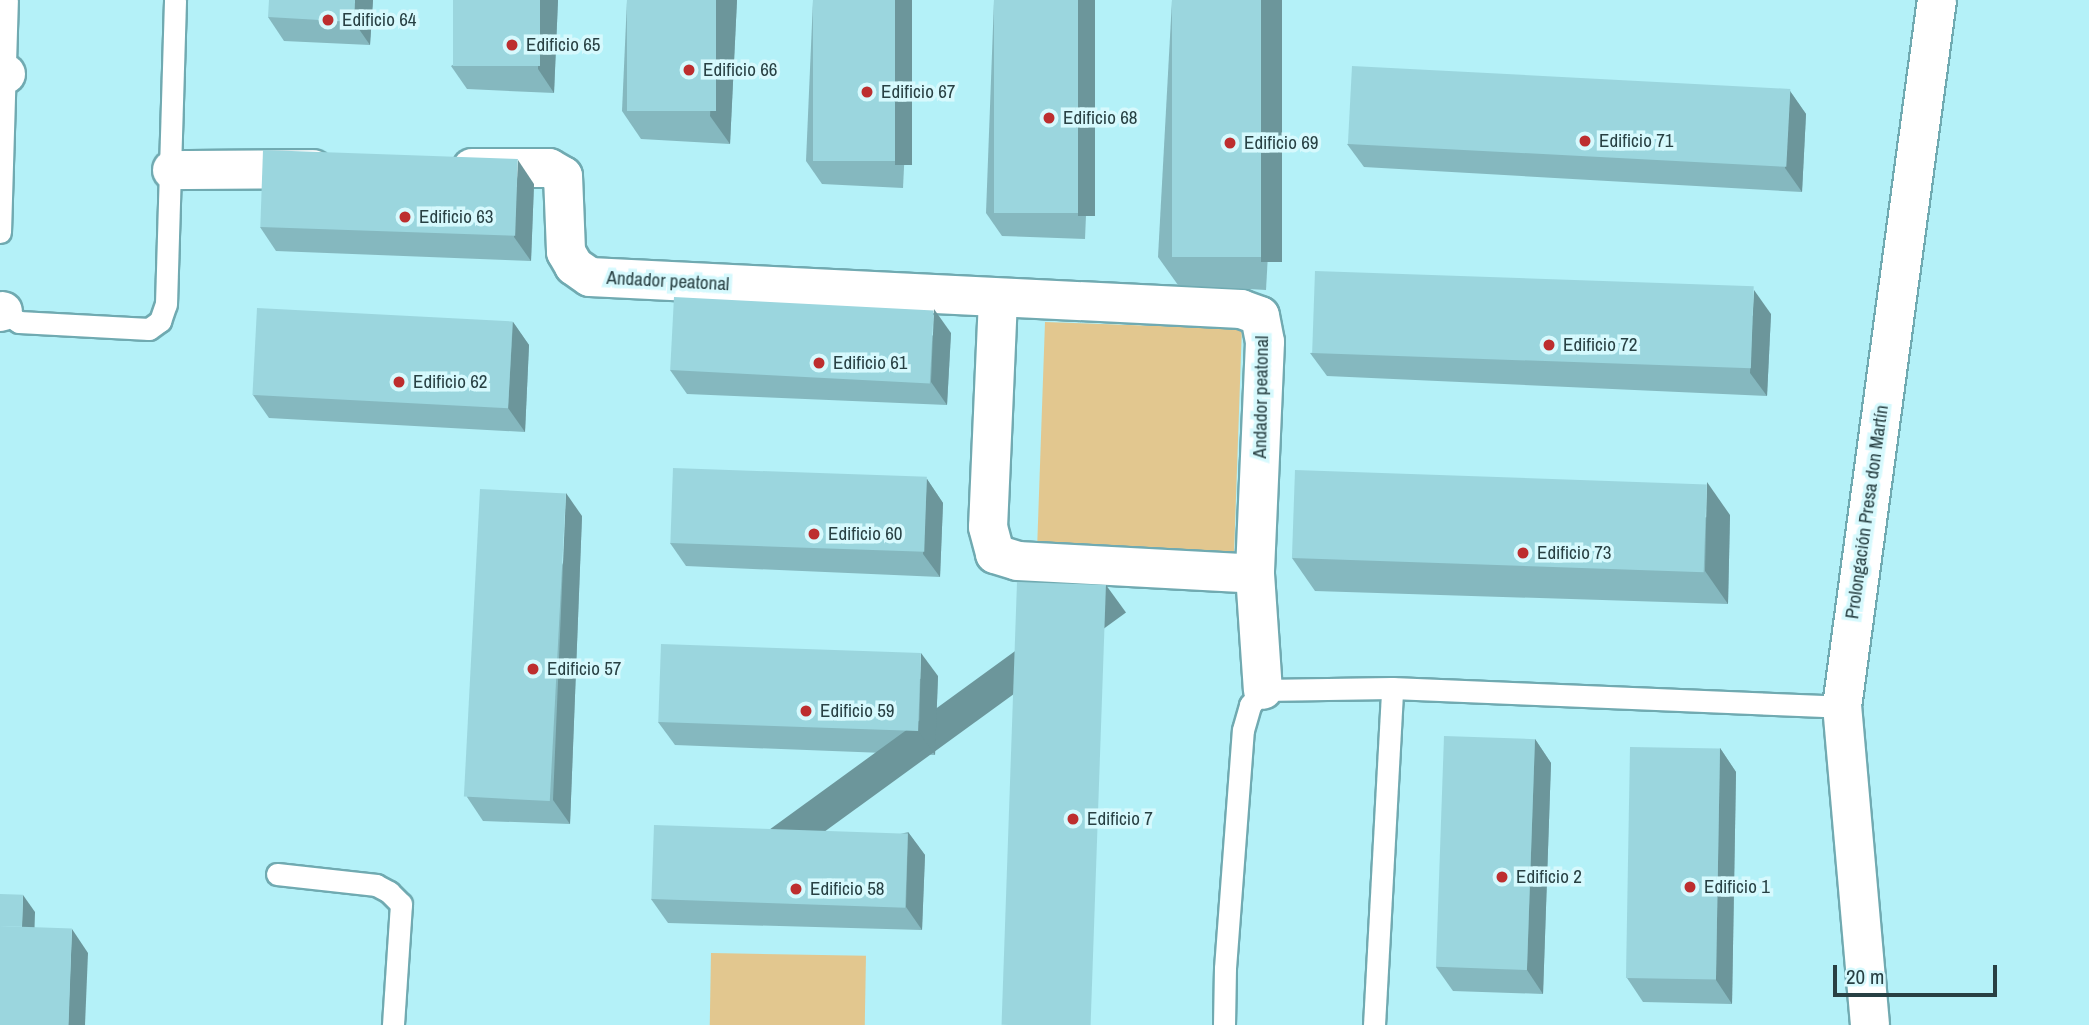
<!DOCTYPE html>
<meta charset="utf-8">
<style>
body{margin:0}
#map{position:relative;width:2089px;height:1025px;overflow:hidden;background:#b4f1f8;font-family:"Archivo Narrow",sans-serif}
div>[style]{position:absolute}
.green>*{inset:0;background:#e2c78f;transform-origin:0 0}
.roads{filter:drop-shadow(2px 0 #70aab1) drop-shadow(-2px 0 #70aab1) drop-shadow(0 2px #70aab1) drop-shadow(0 -2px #70aab1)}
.lane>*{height:21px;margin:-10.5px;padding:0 10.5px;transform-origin:10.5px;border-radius:10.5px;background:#fff}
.street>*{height:38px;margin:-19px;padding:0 19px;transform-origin:19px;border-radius:19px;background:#fff}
.wall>*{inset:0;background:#85b8bf}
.shaded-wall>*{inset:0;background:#6c969b;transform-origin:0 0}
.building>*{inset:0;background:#9bd6de;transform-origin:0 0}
.dots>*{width:19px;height:19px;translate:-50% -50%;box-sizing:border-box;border:4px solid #d6f9fd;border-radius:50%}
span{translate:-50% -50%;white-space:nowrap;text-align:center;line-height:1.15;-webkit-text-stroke:7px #d6f9fd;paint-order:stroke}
.poi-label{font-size:19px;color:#284043}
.left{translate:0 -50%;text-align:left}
.street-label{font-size:19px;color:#284043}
.scale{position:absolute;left:1833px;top:965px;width:164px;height:32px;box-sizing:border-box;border:4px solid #284043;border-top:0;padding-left:9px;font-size:21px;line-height:24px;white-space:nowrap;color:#284043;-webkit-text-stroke:5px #d6f9fd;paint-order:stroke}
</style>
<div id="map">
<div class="green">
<i style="left:1045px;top:322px;width:197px;height:227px;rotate:2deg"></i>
<i style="left:711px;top:953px;width:155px;height:72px;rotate:1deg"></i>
</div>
<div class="roads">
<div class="lane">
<i style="left:0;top:232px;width:232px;rotate:-88.3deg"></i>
<i style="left:1px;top:303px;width:8px;rotate:76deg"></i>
<i style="left:3px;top:311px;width:19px;rotate:35deg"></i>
<i style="left:19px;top:322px;width:130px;rotate:3.1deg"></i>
<i style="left:149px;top:329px;width:14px;rotate:-36deg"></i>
<i style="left:160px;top:321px;width:18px;rotate:-71deg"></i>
<i style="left:166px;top:304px;width:304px;rotate:-88.3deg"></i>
<i style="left:277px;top:874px;width:100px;rotate:6.3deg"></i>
<i style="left:376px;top:885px;width:15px;rotate:28deg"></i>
<i style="left:389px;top:892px;width:17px;rotate:45deg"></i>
<i style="left:401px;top:904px;width:121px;rotate:93.8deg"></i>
<i style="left:1224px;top:1025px;width:57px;rotate:-89deg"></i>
<i style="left:1225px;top:968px;width:239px;rotate:-85.7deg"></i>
<i style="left:1243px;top:730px;width:26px;rotate:-74deg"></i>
<i style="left:1250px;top:705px;width:20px;rotate:-49deg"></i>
<i style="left:1263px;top:690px;width:129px;rotate:-0.9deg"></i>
<i style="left:1392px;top:688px;width:450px;rotate:2.4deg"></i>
<i style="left:1374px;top:1025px;width:337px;rotate:-86.9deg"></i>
</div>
<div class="street">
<i style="left:0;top:74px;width:6px"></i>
<i style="left:472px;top:168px;width:77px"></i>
<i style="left:549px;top:168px;width:16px;rotate:30deg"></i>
<i style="left:563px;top:176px;width:76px;rotate:87.7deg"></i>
<i style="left:566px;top:252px;width:16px;rotate:60deg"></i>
<i style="left:574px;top:266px;width:19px;rotate:35deg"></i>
<i style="left:590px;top:277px;width:652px;rotate:2.81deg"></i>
<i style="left:1241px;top:309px;width:20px;rotate:20deg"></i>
<i style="left:1260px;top:316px;width:26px;rotate:79deg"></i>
<i style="left:1265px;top:342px;width:232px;rotate:92.5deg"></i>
<i style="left:1255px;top:574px;width:116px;rotate:86.1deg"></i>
<i style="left:172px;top:170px;width:141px;rotate:-0.4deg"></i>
<i style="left:998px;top:299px;width:228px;rotate:92.5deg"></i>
<i style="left:988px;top:527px;width:28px;rotate:75deg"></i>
<i style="left:995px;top:554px;width:24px;rotate:17deg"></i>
<i style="left:1018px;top:561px;width:237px;rotate:3.1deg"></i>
<i style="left:0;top:312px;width:3px;rotate:-18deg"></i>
<i style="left:1870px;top:1025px;width:319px;rotate:-95deg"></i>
<i style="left:1842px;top:707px;width:713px;rotate:-82.35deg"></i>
</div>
</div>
<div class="wall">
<i style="clip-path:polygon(373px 0,370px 45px,284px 41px,268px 17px)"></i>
<i style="clip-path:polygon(558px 0,554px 93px,467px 89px,451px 66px)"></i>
<i style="clip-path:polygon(627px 0,737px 0,730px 144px,641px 139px,622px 111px)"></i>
<i style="clip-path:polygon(813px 0,912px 0,903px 188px,822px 184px,806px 161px)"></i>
<i style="clip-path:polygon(994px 0,1095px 0,1085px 239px,1002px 236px,986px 213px)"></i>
<i style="clip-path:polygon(1172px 0,1282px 0,1266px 290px,1178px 285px,1158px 257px)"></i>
<i style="clip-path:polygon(1790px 91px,1806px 114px,1802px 192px,1364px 167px,1347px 144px)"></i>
<i style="clip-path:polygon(534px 184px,531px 261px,276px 251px,260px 227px)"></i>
<i style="clip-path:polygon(1771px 314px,1767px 396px,1327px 376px,1310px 353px)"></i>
<i style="clip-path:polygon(513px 322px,529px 345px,525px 432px,269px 418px,253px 395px)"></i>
<i style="clip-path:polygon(951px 333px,947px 405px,687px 394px,670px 370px)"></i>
<i style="clip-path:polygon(927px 479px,943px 503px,940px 577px,686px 566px,670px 543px)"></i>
<i style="clip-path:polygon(1730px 515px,1728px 604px,1315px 591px,1292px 558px)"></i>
<i style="clip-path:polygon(582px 516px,570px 824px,483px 821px,467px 797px)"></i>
<i style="clip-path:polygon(938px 676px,935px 755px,675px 745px,658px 722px)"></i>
<i style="clip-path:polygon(1535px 739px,1551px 763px,1543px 994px,1453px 991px,1436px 967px)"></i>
<i style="clip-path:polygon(1720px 748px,1736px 772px,1732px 1004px,1643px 1002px,1627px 978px)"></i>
<i style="clip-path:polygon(908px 832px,925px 855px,922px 930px,668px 923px,651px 899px)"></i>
</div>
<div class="shaded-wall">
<i style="clip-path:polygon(355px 0,373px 0,370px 45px,354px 22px)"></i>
<i style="clip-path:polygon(540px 0,558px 0,554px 93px,538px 69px)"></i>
<i style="clip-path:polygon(716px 0,737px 0,730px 144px,710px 116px)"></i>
<i style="left:895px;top:0;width:17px;height:165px"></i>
<i style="left:1078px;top:0;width:17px;height:216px"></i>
<i style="left:1261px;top:0;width:21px;height:262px"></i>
<i style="clip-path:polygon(1790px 91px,1806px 114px,1802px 192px,1785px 168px)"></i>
<i style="clip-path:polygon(518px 160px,534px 184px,531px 261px,514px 237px)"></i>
<i style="clip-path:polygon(1754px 290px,1771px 314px,1767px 396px,1750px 373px)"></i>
<i style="clip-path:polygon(934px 309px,951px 333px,947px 405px,931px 382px)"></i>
<i style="clip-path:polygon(513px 322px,529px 345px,525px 432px,508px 408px)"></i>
<i style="clip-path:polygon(927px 479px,943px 503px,940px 577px,923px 554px)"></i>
<i style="clip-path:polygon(1707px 482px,1730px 515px,1728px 604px,1705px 571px)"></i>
<i style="clip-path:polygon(566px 493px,582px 516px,570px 824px,553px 800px)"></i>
<i style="left:1106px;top:585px;width:34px;height:440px;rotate:54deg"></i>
<i style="clip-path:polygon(921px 653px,938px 676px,935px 755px,919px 732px)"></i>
<i style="clip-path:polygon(1535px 739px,1551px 763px,1543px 994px,1527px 970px)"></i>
<i style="clip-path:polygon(1720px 748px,1736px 772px,1732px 1004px,1716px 980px)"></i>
<i style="clip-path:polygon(908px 832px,925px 855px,922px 930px,906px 907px)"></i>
<i style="clip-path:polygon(23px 895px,35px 912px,34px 945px,22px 928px)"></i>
<i style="clip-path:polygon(72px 929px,88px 953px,85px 1025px,68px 1025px)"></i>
</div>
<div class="building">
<i style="clip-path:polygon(269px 0,355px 0,354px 22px,268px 17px)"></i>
<i style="left:453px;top:0;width:87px;height:66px"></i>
<i style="left:627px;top:0;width:89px;height:111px"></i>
<i style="left:813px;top:0;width:82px;height:161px"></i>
<i style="left:994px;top:0;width:84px;height:213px"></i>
<i style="left:1172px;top:0;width:89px;height:257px"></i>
<i style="left:1352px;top:66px;width:439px;height:78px;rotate:3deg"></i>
<i style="left:263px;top:150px;width:255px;height:77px;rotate:2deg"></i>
<i style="left:1315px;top:271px;width:439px;height:82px;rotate:2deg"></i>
<i style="left:674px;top:297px;width:260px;height:73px;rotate:3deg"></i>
<i style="left:257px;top:308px;width:256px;height:87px;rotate:3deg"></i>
<i style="left:673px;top:468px;width:254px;height:75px;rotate:2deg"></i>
<i style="left:1295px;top:470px;width:412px;height:88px;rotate:2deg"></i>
<i style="left:480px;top:489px;width:86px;height:308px;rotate:3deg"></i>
<i style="left:1017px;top:582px;width:89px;height:443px;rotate:2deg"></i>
<i style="left:661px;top:644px;width:260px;height:78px;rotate:2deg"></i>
<i style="left:1444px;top:736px;width:91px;height:231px;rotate:2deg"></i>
<i style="left:1630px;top:747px;width:90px;height:231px;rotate:1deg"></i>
<i style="left:654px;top:825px;width:254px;height:74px;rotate:2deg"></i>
<i style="left:0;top:894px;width:23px;height:32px;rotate:2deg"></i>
<i style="left:0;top:926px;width:72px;height:99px;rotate:2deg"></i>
</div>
<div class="dots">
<i style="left:328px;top:20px;background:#bd2e2f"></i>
<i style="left:512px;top:45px;background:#bd2e2f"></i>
<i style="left:689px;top:70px;background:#bd2e2f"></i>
<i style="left:867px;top:92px;background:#bd2e2f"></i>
<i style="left:1049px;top:118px;background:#bd2e2f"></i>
<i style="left:1585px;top:141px;background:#bd2e2f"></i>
<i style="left:1230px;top:143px;background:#bd2e2f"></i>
<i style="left:405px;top:217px;background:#bd2e2f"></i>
<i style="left:1549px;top:345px;background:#bd2e2f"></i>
<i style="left:819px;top:363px;background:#bd2e2f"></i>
<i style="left:399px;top:382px;background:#bd2e2f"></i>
<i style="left:814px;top:534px;background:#bd2e2f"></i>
<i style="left:1523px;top:553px;background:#bd2e2f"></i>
<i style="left:533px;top:669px;background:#bd2e2f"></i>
<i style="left:806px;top:711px;background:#bd2e2f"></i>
<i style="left:1073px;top:819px;background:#bd2e2f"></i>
<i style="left:1502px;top:877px;background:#bd2e2f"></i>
<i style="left:1690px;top:887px;background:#bd2e2f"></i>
<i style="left:796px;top:889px;background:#bd2e2f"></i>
</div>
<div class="poi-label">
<span class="left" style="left:342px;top:20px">Edificio 64</span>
<span class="left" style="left:526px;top:45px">Edificio 65</span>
<span class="left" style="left:703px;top:70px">Edificio 66</span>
<span class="left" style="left:881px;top:92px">Edificio 67</span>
<span class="left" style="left:1063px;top:118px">Edificio 68</span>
<span class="left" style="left:1599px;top:141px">Edificio 71</span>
<span class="left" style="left:1244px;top:143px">Edificio 69</span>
<span class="left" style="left:419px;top:217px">Edificio 63</span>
<span class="left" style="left:1563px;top:345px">Edificio 72</span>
<span class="left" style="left:833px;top:363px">Edificio 61</span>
<span class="left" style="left:413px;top:382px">Edificio 62</span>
<span class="left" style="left:828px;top:534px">Edificio 60</span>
<span class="left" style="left:1537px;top:553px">Edificio 73</span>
<span class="left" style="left:547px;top:669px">Edificio 57</span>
<span class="left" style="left:820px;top:711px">Edificio 59</span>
<span class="left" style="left:1087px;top:819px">Edificio 7</span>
<span class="left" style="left:1516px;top:877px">Edificio 2</span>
<span class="left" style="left:1704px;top:887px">Edificio 1</span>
<span class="left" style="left:810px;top:889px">Edificio 58</span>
</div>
<div class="street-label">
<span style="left:668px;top:281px;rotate:3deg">Andador peatonal</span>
<span style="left:1261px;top:397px;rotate:-89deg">Andador peatonal</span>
<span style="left:1867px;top:512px;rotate:-82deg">Prolongación Presa don Martín</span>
</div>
<div class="scale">20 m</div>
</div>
